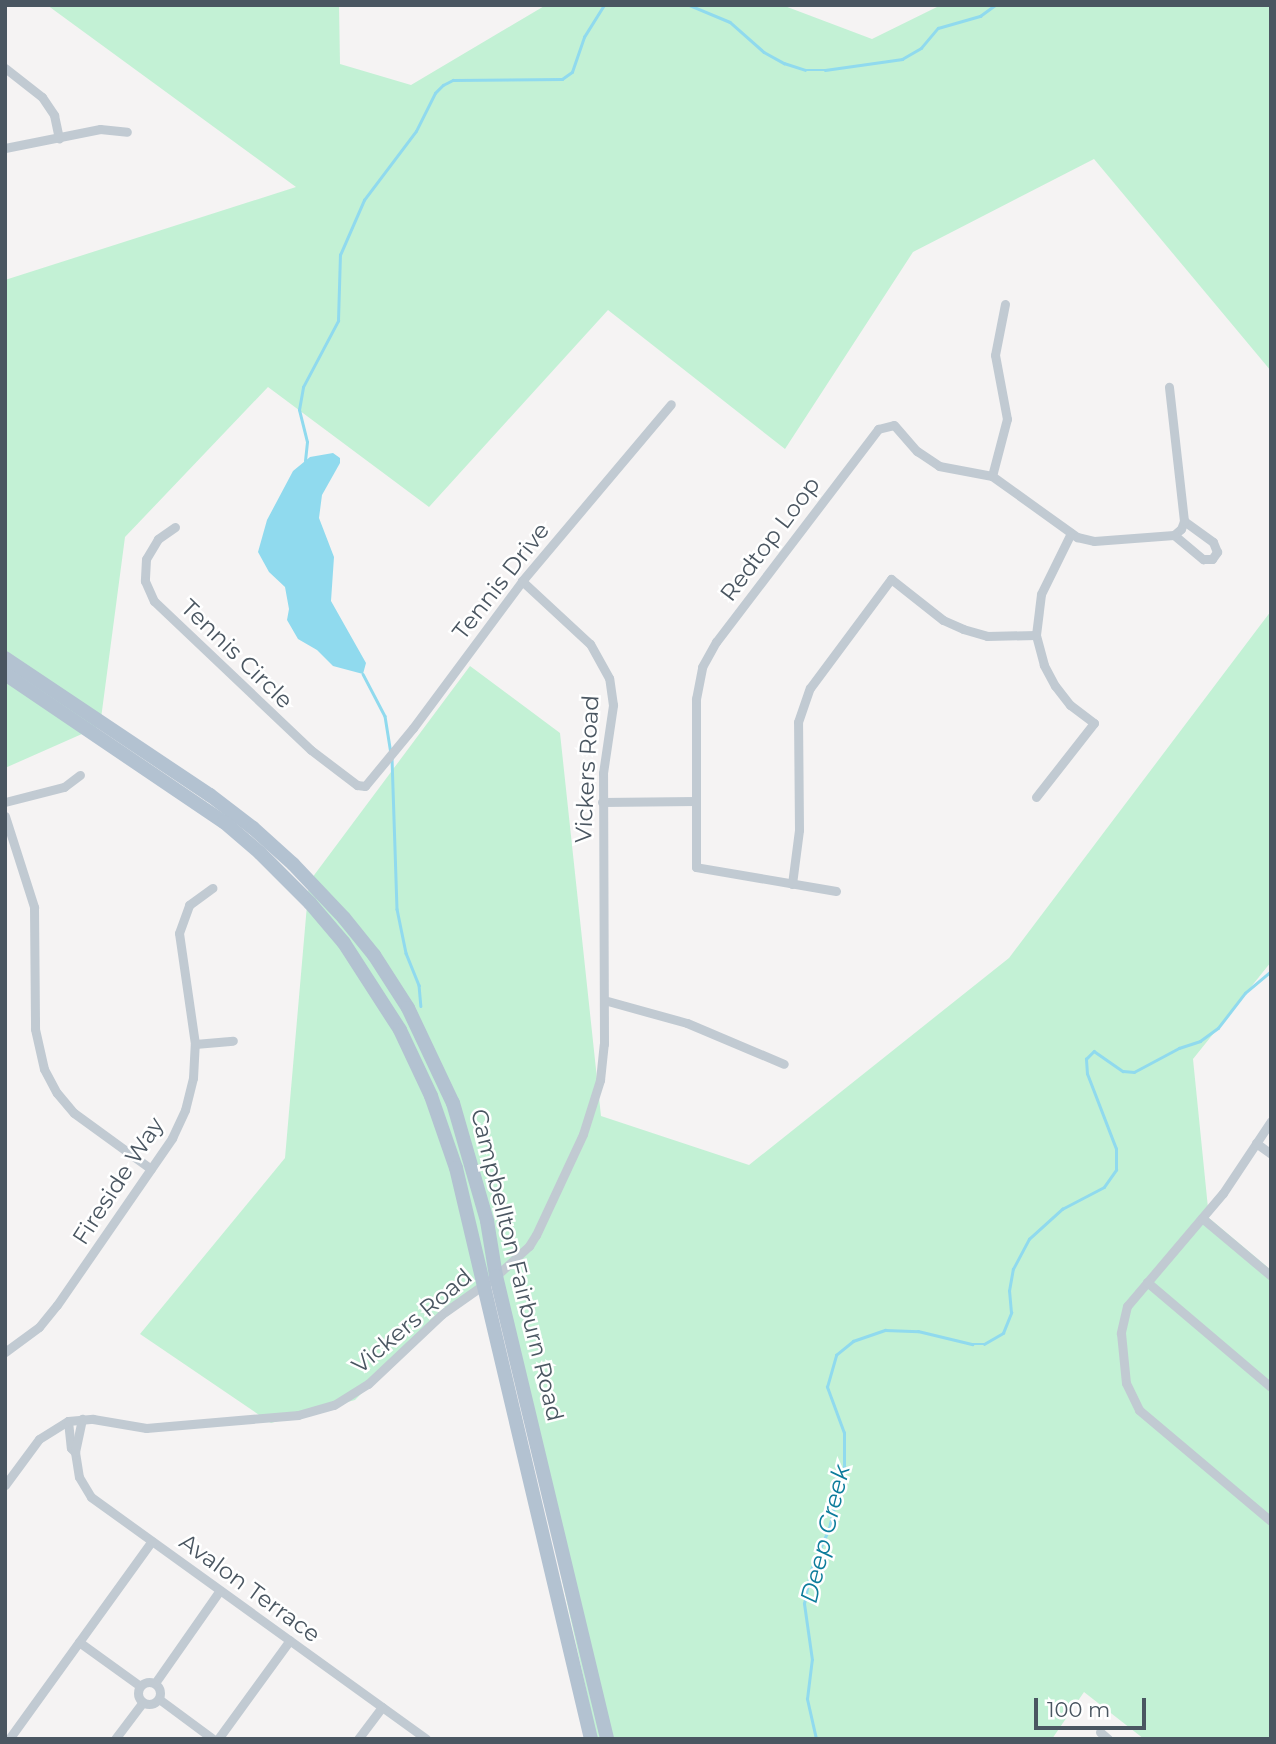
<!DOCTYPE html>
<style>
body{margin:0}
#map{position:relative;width:1276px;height:1744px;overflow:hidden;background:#f5f3f3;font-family:Montserrat,sans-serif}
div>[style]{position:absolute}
.green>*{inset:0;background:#c3f1d5}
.water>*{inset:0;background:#90daee}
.stream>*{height:2.5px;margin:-1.25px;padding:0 1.25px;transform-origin:1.25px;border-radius:1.25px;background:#90daee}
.street>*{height:9px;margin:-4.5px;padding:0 4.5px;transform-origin:4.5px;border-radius:4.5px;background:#c1cad2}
.street>.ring{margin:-4.5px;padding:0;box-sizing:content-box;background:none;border:9px solid #c1cad2;border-radius:50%}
.primary>*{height:14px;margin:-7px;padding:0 7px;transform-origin:7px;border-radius:7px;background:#b3c2d1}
span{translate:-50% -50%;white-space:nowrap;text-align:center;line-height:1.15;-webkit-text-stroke:5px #fff;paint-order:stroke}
.street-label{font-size:23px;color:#4a5661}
.water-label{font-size:24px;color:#0c7c9b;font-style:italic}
.frame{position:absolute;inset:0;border:7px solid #4a5661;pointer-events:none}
.scale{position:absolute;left:1034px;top:1698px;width:112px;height:32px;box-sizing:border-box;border:4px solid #4a5661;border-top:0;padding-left:9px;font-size:21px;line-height:24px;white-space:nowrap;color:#4a5661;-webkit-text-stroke:5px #fff;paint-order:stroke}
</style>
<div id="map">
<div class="green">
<i style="clip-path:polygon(47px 5px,339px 5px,340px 64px,411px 85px,546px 5px,782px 5px,872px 39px,941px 5px,1271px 5px,1271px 371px,1094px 159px,913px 252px,785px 449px,608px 310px,429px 507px,268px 387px,125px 537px,100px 726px,5px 768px,5px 280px,296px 187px)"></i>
<i style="clip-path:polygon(1271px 611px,1271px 962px,1193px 1059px,1209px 1218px,1271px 1270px,1271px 1739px,1144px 1739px,1084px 1692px,1052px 1739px,597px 1739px,496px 1279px,407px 1347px,355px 1400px,271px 1423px,140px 1334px,285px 1158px,309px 882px,470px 666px,560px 733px,601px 1116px,749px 1165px,1009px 958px)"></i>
</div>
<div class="water">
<i style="clip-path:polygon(333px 453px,340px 458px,340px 463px,322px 495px,319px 518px,334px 557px,331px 601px,366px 663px,363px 674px,333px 666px,317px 650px,298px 639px,287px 620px,289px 609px,285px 587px,269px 572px,258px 552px,267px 520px,293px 471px,310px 457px)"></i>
</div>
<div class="stream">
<i style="left:689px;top:5px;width:44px;rotate:22.5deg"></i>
<i style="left:730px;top:22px;width:45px;rotate:41.4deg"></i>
<i style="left:764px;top:52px;width:23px;rotate:29deg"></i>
<i style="left:784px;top:63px;width:22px;rotate:18deg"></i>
<i style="left:805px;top:70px;width:20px"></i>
<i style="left:825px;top:70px;width:78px;rotate:-8.1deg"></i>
<i style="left:902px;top:59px;width:22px;rotate:-30deg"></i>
<i style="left:921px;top:48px;width:26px;rotate:-50deg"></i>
<i style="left:938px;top:28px;width:44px;rotate:-15.9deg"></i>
<i style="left:980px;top:16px;width:19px;rotate:-36deg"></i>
<i style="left:305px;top:461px;width:19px;rotate:-84deg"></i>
<i style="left:307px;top:442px;width:33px;rotate:-104deg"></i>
<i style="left:299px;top:410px;width:23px;rotate:-80deg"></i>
<i style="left:303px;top:387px;width:75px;rotate:-62.1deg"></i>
<i style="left:338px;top:321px;width:66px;rotate:-88.3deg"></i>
<i style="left:340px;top:255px;width:60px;rotate:-66.4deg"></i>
<i style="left:364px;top:200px;width:86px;rotate:-53deg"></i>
<i style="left:416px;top:131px;width:42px;rotate:-63.4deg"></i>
<i style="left:435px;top:93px;width:11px;rotate:-45deg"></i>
<i style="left:443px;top:85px;width:11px;rotate:-27deg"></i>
<i style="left:453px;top:80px;width:109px;rotate:-0.5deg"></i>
<i style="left:562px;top:79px;width:12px;rotate:-35deg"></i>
<i style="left:572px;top:72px;width:37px;rotate:-71deg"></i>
<i style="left:584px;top:37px;width:38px;rotate:-58deg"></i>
<i style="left:363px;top:674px;width:47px;rotate:62.4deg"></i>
<i style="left:385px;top:716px;width:36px;rotate:81deg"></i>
<i style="left:392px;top:758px;width:151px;rotate:88.1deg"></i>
<i style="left:397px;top:909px;width:45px;rotate:78.4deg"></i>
<i style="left:406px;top:953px;width:35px;rotate:68deg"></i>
<i style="left:419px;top:985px;width:21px;rotate:85deg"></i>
<i style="left:816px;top:1739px;width:41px;rotate:-102.7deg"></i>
<i style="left:807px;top:1699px;width:39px;rotate:-83deg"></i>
<i style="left:812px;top:1660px;width:57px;rotate:-98.1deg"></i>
<i style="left:804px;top:1604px;width:33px;rotate:-79deg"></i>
<i style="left:810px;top:1572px;width:48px;rotate:-66.6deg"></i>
<i style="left:829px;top:1528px;width:63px;rotate:-76.2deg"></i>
<i style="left:844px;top:1467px;width:34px;rotate:-90deg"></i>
<i style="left:844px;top:1433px;width:49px;rotate:-110.3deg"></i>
<i style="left:827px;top:1387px;width:33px;rotate:-74deg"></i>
<i style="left:836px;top:1355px;width:22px;rotate:-39deg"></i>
<i style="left:853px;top:1341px;width:34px;rotate:-19deg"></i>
<i style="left:885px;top:1330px;width:33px;rotate:2deg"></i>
<i style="left:918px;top:1331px;width:56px;rotate:13.5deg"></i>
<i style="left:972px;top:1344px;width:12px"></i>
<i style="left:984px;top:1344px;width:22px;rotate:-30deg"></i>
<i style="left:1003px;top:1333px;width:22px;rotate:-68deg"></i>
<i style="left:1011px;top:1313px;width:22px;rotate:-95deg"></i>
<i style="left:1009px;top:1291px;width:22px;rotate:-80deg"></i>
<i style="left:1013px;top:1269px;width:34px;rotate:-62deg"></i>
<i style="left:1029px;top:1239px;width:45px;rotate:-42.3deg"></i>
<i style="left:1062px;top:1209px;width:47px;rotate:-27.6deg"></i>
<i style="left:1104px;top:1187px;width:21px;rotate:-55deg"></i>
<i style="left:1116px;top:1170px;width:21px;rotate:-90deg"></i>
<i style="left:1116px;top:1149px;width:80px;rotate:-111.1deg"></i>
<i style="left:1087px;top:1074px;width:15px;rotate:-94deg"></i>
<i style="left:1086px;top:1059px;width:11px;rotate:-45deg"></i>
<i style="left:1094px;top:1051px;width:35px;rotate:35deg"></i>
<i style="left:1123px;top:1071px;width:11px;rotate:5deg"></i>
<i style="left:1134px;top:1072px;width:51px;rotate:-28.1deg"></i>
<i style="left:1179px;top:1048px;width:22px;rotate:-18deg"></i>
<i style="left:1200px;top:1041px;width:22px;rotate:-36deg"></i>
<i style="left:1218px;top:1028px;width:44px;rotate:-52.4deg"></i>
<i style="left:1245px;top:993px;width:34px;rotate:-40deg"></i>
</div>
<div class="street">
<i style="left:5px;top:68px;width:47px;rotate:38.1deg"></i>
<i style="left:42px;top:97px;width:22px;rotate:56deg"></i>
<i style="left:54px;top:115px;width:24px;rotate:78deg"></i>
<i style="left:5px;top:148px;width:97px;rotate:-11.3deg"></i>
<i style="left:100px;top:129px;width:27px;rotate:6deg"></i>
<i style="left:992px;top:476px;width:59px;rotate:-75.3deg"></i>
<i style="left:1007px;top:419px;width:65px;rotate:-100.6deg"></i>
<i style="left:995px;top:355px;width:52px;rotate:-78.9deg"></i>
<i style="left:175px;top:527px;width:21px;rotate:145deg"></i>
<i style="left:158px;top:539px;width:23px;rotate:121deg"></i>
<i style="left:146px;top:559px;width:22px;rotate:93deg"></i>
<i style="left:145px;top:581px;width:22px;rotate:66deg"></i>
<i style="left:154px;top:601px;width:216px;rotate:43.5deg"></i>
<i style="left:311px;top:750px;width:58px;rotate:37.3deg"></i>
<i style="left:357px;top:785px;width:8px;rotate:7deg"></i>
<i style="left:365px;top:786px;width:75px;rotate:-50.4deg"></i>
<i style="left:413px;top:728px;width:183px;rotate:-53.4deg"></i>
<i style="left:522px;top:581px;width:231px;rotate:-49.9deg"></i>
<i style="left:1174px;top:535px;width:38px;rotate:40deg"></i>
<i style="left:1203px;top:559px;width:9px"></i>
<i style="left:1212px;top:559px;width:9px;rotate:-54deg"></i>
<i style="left:1217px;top:552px;width:11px;rotate:-112deg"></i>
<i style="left:1213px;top:542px;width:36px;rotate:-144deg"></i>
<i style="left:1036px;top:797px;width:94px;rotate:-51.9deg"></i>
<i style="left:1094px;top:723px;width:30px;rotate:-143deg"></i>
<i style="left:1070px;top:705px;width:24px;rotate:-128deg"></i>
<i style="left:1055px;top:686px;width:24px;rotate:-118deg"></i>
<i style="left:1044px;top:665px;width:31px;rotate:-105deg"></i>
<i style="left:1036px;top:635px;width:41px;rotate:-83deg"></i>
<i style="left:1041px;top:594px;width:68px;rotate:-63.8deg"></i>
<i style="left:5px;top:802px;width:61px;rotate:-14.3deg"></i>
<i style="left:64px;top:787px;width:20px;rotate:-37deg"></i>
<i style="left:602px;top:802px;width:94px;rotate:-0.6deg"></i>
<i style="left:5px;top:816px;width:96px;rotate:72.3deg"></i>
<i style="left:34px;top:907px;width:122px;rotate:89.5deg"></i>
<i style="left:35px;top:1029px;width:41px;rotate:77.3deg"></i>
<i style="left:44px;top:1069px;width:27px;rotate:62deg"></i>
<i style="left:57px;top:1093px;width:26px;rotate:50deg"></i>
<i style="left:74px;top:1113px;width:95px;rotate:36deg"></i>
<i style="left:792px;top:884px;width:54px;rotate:-82.6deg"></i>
<i style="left:799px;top:830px;width:108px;rotate:-90.5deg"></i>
<i style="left:798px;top:722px;width:36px;rotate:-71deg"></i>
<i style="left:810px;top:688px;width:136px;rotate:-53.4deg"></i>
<i style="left:891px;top:579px;width:66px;rotate:38.3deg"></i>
<i style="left:943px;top:620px;width:22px;rotate:24deg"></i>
<i style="left:963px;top:629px;width:25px;rotate:16deg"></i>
<i style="left:987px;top:636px;width:49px;rotate:-1.2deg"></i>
<i style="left:836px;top:891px;width:142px;rotate:-170.3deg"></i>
<i style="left:696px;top:867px;width:168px;rotate:-90deg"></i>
<i style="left:696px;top:699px;width:33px;rotate:-79deg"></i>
<i style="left:702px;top:667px;width:29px;rotate:-61deg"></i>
<i style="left:716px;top:642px;width:268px;rotate:-52.7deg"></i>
<i style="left:878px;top:429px;width:16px;rotate:-14deg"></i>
<i style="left:894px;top:425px;width:35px;rotate:49deg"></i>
<i style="left:917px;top:451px;width:27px;rotate:34deg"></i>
<i style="left:939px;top:466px;width:54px;rotate:10.7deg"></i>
<i style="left:992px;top:476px;width:105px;rotate:35.7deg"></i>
<i style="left:1077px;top:537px;width:17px;rotate:13deg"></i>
<i style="left:1094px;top:541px;width:80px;rotate:-4.3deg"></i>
<i style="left:1174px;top:535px;width:9px;rotate:-41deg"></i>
<i style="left:1181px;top:529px;width:9px;rotate:-69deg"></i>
<i style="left:1184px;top:521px;width:135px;rotate:-96.4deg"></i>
<i style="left:604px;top:1000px;width:86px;rotate:15.5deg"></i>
<i style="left:687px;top:1023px;width:105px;rotate:22.9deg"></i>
<i style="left:195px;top:1044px;width:38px;rotate:-5deg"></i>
<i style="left:1271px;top:1121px;width:87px;rotate:123.7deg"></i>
<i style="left:1223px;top:1193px;width:148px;rotate:130.3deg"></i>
<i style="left:1127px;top:1306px;width:28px;rotate:103deg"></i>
<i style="left:1121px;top:1333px;width:50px;rotate:84.3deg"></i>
<i style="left:1126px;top:1383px;width:30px;rotate:64deg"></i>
<i style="left:1139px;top:1410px;width:172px;rotate:40.1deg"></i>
<i style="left:1256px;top:1143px;width:19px;rotate:36deg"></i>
<i style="left:1202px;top:1218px;width:90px;rotate:40deg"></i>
<i style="left:1147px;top:1282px;width:162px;rotate:40.3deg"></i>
<i style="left:5px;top:1352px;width:42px;rotate:-36.3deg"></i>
<i style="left:39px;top:1327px;width:28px;rotate:-51deg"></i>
<i style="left:57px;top:1305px;width:203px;rotate:-55.4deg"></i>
<i style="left:172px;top:1138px;width:31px;rotate:-65deg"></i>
<i style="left:185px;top:1110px;width:33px;rotate:-76deg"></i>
<i style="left:193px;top:1078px;width:34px;rotate:-87deg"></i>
<i style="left:195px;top:1044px;width:112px;rotate:-98.2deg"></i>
<i style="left:179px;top:933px;width:30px;rotate:-70deg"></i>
<i style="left:189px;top:905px;width:29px;rotate:-36deg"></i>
<i style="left:68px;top:1421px;width:27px;rotate:84deg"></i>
<i style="left:71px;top:1448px;width:6px;rotate:45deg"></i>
<i style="left:75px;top:1452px;width:25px;rotate:81deg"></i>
<i style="left:79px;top:1477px;width:23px;rotate:59deg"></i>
<i style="left:91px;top:1497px;width:413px;rotate:35.8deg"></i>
<i style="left:75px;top:1452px;width:34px;rotate:-78deg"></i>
<i style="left:5px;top:1485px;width:57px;rotate:-53.5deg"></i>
<i style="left:39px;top:1439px;width:34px;rotate:-32deg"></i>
<i style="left:68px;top:1421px;width:25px;rotate:-5deg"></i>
<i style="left:93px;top:1419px;width:54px;rotate:9.6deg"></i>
<i style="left:146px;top:1428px;width:153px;rotate:-4.9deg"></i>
<i style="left:298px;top:1415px;width:37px;rotate:-16deg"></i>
<i style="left:334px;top:1405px;width:40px;rotate:-32deg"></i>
<i style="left:368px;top:1384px;width:102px;rotate:-43.4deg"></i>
<i style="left:442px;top:1314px;width:66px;rotate:-35.1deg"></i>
<i style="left:496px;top:1276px;width:45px;rotate:-42.3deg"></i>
<i style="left:529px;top:1246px;width:13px;rotate:-58deg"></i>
<i style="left:536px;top:1235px;width:111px;rotate:-65deg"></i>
<i style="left:583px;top:1134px;width:57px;rotate:-72.5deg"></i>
<i style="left:600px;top:1080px;width:36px;rotate:-84deg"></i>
<i style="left:604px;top:1044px;width:271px;rotate:-90.2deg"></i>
<i style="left:603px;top:773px;width:69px;rotate:-81.6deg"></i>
<i style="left:613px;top:705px;width:27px;rotate:-98deg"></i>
<i style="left:609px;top:678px;width:39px;rotate:-119deg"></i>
<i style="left:590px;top:644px;width:93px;rotate:-137.2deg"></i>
<i style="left:79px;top:1642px;width:75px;rotate:35.8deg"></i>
<i class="ring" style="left:138px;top:1682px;width:13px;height:13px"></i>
<i style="left:155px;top:1683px;width:113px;rotate:-55deg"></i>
<i style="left:159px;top:1699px;width:67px;rotate:36.5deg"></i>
<i style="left:1100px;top:1732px;width:11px;rotate:41deg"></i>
<i style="left:9px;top:1739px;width:244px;rotate:-54.2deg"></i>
<i style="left:115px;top:1739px;width:46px;rotate:-52.9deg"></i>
<i style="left:218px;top:1739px;width:122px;rotate:-54deg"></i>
<i style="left:358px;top:1739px;width:40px;rotate:-53deg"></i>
</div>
<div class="primary">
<i style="left:5px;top:658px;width:247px;rotate:33.8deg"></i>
<i style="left:210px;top:795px;width:54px;rotate:37.5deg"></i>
<i style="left:253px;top:828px;width:54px;rotate:42deg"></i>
<i style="left:293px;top:864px;width:74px;rotate:46.6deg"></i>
<i style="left:344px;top:918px;width:48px;rotate:51deg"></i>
<i style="left:374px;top:955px;width:63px;rotate:57.3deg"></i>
<i style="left:408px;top:1008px;width:105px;rotate:64.7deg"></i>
<i style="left:453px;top:1103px;width:123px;rotate:73.9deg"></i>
<i style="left:487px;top:1221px;width:56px;rotate:80.7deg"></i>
<i style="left:496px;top:1276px;width:476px;rotate:76.5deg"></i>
<i style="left:5px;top:674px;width:264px;rotate:34.1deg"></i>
<i style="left:224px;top:822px;width:48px;rotate:40.7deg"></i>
<i style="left:260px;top:853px;width:71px;rotate:45deg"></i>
<i style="left:310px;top:903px;width:52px;rotate:49.6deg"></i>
<i style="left:344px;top:943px;width:103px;rotate:57.2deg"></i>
<i style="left:400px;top:1030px;width:73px;rotate:64.8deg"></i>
<i style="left:431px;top:1096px;width:76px;rotate:70.9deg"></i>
<i style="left:456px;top:1168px;width:587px;rotate:76.7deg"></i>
</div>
<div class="street-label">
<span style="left:770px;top:539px;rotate:-53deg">Redtop Loop</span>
<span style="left:501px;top:581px;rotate:-52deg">Tennis Drive</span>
<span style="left:237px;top:654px;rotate:44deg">Tennis Circle</span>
<span style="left:587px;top:769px;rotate:-87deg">Vickers Road</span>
<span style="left:118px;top:1181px;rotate:-57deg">Fireside Way</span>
<span style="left:517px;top:1265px;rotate:76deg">Campbellton Fairburn Road</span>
<span style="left:412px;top:1321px;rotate:-40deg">Vickers Road</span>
<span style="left:250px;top:1588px;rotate:36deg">Avalon Terrace</span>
</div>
<div class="water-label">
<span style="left:825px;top:1534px;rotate:-76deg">Deep Creek</span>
</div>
<div class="frame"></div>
<div class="scale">100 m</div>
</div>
